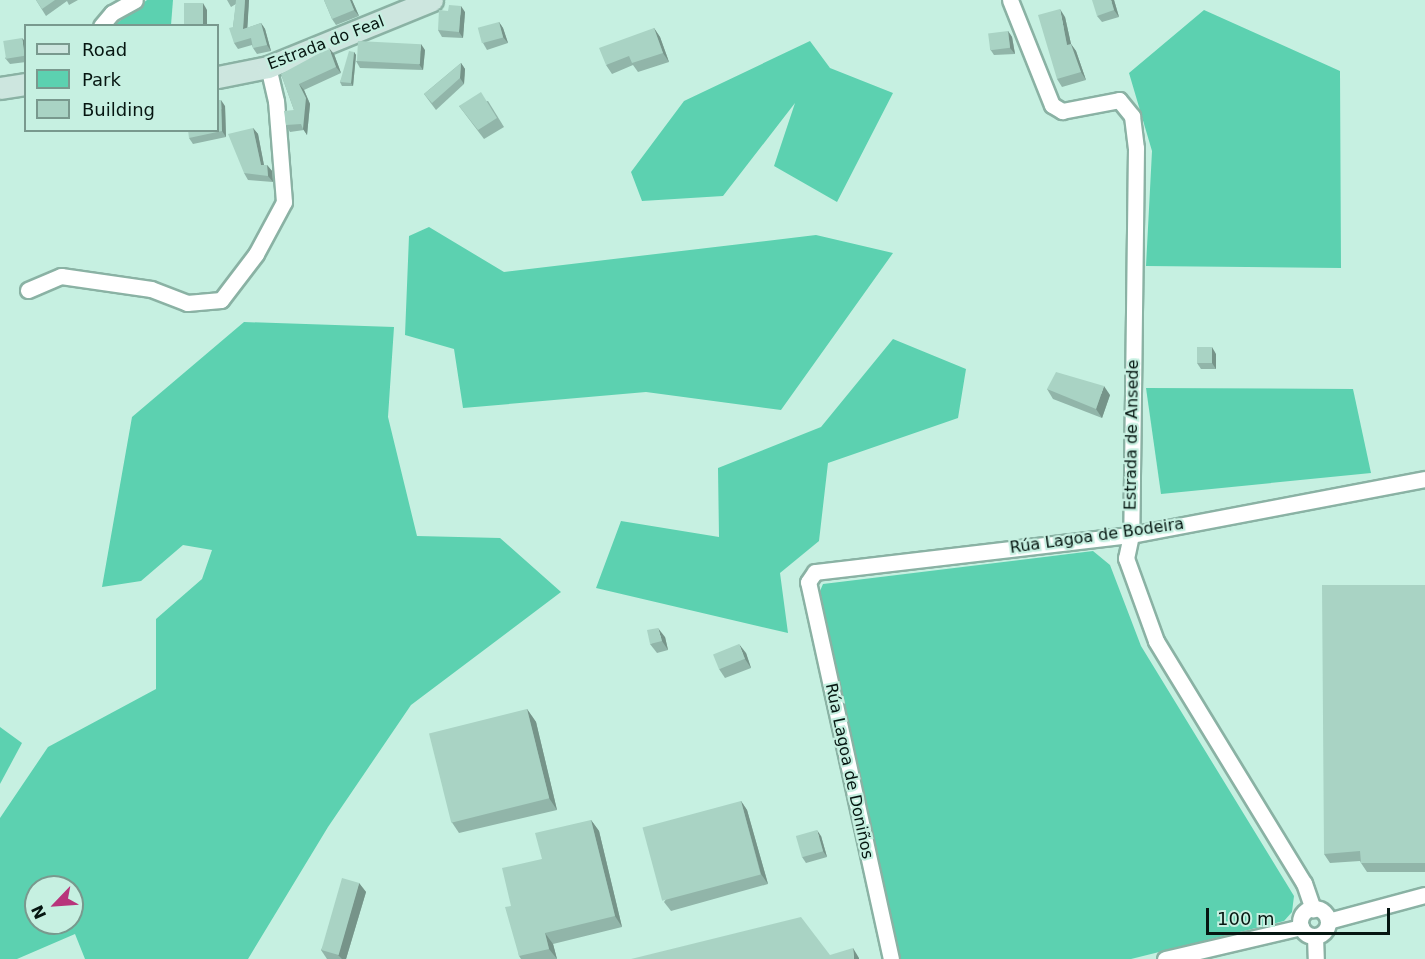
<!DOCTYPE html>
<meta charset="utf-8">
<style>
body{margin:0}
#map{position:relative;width:1425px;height:959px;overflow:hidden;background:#c6f0e1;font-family:"DejaVu Sans",sans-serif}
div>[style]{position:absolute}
.green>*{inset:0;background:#5cd1b0}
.roads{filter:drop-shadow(2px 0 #8ab2a4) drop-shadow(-2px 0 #8ab2a4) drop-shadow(0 2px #8ab2a4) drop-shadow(0 -2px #8ab2a4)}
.minor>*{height:15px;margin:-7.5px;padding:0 7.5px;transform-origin:7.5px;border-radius:7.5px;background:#fff}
.minor>.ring{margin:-7.5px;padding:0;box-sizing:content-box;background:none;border:15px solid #fff;border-radius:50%}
.secondary>*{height:21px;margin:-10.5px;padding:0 10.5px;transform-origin:10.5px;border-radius:10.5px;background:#cde6df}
.wall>*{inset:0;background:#91b5a9}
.shaded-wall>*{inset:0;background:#769489}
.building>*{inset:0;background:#a9d3c4;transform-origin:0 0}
span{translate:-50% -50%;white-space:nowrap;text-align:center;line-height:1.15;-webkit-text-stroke:4.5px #c6f0e1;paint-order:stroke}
.street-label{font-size:16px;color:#061611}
.legend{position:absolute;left:24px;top:24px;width:195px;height:108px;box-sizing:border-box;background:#c6f0e1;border:2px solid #79998e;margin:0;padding:8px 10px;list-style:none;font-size:18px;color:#061611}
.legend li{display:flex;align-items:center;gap:12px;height:30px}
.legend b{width:30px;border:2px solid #79998e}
.north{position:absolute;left:24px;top:875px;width:60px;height:60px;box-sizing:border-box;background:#c6f0e1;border:2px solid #79998e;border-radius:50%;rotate:245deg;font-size:16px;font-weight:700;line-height:24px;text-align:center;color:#061611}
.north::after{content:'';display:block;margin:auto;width:21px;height:27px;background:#b8347b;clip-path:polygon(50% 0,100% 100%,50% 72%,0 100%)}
.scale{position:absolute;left:1206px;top:908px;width:184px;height:27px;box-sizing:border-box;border:3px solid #061611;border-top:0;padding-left:8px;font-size:18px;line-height:21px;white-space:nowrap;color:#061611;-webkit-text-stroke:4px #c6f0e1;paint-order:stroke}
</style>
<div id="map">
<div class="green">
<i style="clip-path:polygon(147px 0,173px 0,171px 25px,113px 26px)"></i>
<i style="clip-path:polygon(1204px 10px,1340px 71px,1341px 268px,1146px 266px,1152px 151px,1129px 73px)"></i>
<i style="clip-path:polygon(810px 41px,830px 68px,893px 93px,837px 202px,774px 166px,795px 103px,723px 196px,642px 201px,631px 172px,684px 101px)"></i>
<i style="clip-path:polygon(429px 227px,504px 272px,816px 235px,893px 253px,781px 410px,646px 392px,463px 408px,454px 349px,405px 335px,409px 236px)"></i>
<i style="clip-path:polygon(evenodd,244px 322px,394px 327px,388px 417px,417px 536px,500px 538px,561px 592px,411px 705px,328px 827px,248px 959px,85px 959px,75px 934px,17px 959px,0 959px,0 818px,48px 747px,156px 689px,156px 619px,202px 579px,212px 550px,183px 545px,141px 581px,102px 587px,132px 417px,244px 322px,36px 887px,72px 887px,72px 923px,36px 923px,36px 887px)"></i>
<i style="clip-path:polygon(893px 339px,966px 369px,958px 418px,828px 463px,819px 541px,780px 573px,788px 633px,596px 588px,621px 521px,719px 537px,718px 468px,821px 427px)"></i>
<i style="clip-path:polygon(1146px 388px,1353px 389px,1371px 473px,1161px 494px)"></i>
<i style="clip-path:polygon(1093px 551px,1110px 565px,1141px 646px,1294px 896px,1292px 912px,1284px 921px,1131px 959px,899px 959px,820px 591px,823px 584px)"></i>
<i style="clip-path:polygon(0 727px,22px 743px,0 784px)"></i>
</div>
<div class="roads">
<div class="minor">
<i style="left:1010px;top:0;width:113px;rotate:68.2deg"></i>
<i style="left:1052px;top:105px;width:12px;rotate:31deg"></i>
<i style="left:1062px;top:111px;width:58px;rotate:-10.9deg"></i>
<i style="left:1119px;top:100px;width:21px;rotate:51deg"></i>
<i style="left:1132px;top:116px;width:32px;rotate:83deg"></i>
<i style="left:1136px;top:148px;width:387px;rotate:90.7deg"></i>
<i style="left:1131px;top:535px;width:24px;rotate:102deg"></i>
<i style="left:1126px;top:558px;width:88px;rotate:70.1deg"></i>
<i style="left:1156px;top:641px;width:284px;rotate:58.6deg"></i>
<i style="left:1304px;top:883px;width:28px;rotate:71deg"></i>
<i style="left:101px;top:26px;width:17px;rotate:-50deg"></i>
<i style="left:112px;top:13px;width:26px;rotate:-29deg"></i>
<i style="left:28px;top:290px;width:36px;rotate:-23deg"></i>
<i style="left:61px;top:276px;width:91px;rotate:8.2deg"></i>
<i style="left:151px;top:289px;width:39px;rotate:21deg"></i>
<i style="left:187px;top:303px;width:34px;rotate:-5deg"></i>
<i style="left:221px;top:300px;width:58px;rotate:-52.7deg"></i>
<i style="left:256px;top:254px;width:59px;rotate:-61.7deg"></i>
<i style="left:284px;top:202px;width:101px;rotate:-94.5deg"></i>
<i style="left:276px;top:101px;width:35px;rotate:-103deg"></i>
<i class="ring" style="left:1300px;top:908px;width:13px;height:13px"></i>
<i style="left:1328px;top:921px;width:100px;rotate:-15deg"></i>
<i style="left:1315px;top:936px;width:23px;rotate:88deg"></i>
<i style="left:891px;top:959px;width:386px;rotate:-102.4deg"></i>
<i style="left:808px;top:582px;width:12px;rotate:-55deg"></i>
<i style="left:815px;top:572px;width:318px;rotate:-6.7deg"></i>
<i style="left:1131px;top:535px;width:299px;rotate:-10.8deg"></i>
<i style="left:1165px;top:959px;width:140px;rotate:-13.2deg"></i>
</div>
<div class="secondary">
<i style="left:218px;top:77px;width:51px;rotate:-11.3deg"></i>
<i style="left:268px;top:67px;width:177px;rotate:-22.2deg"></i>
<i style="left:0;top:88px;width:26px;rotate:-9deg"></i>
</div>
</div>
<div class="wall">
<i style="clip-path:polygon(36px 0,78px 0,69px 5px,67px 1px,46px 16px)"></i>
<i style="clip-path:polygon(227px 0,249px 0,247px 28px,261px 23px,265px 29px,271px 51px,257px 54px,253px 48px,252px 45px,238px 49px,234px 43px,233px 27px,236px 4px,231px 7px)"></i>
<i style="clip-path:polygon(324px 0,352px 0,359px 16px,336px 25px,332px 19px)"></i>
<i style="clip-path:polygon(1114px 0,1119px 17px,1102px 22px,1097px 16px)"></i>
<i style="clip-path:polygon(465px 12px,463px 38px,442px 37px,438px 30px)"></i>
<i style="clip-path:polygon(1065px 17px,1071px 44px,1076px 51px,1086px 80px,1062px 87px,1057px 79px)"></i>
<i style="clip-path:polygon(499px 22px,503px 28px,508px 43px,487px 50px,483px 43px)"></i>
<i style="clip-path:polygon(654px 28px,660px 37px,669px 62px,638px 72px,633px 65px,612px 74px,606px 65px)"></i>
<i style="clip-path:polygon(1008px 31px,1012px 37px,1015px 54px,994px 55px,990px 49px)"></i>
<i style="clip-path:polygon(26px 42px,26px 62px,10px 64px,5px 58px)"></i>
<i style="clip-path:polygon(425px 50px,423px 70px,360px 68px,356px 61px)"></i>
<i style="clip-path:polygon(354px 52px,356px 55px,353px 86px,342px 86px,340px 82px)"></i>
<i style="clip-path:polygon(334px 54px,341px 73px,304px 90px,310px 104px,307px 135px,304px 130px,290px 132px,286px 125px,294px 110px,281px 74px)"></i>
<i style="clip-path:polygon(461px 63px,465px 69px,464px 84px,436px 110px,424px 94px)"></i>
<i style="clip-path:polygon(488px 101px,504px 127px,484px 139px,459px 106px)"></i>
<i style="clip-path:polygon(225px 106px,226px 137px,193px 144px,189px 138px)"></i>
<i style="clip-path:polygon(253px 128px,258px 134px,264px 165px,267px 165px,272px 171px,273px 182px,248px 180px,244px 173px)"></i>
<i style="clip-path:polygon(1216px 354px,1216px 369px,1201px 369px,1197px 363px)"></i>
<i style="clip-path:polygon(1047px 389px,1110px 395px,1102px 418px,1053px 399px)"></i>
<i style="clip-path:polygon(1425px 585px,1425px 872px,1367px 872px,1361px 863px,1360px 861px,1330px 863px,1324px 854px)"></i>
<i style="clip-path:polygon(665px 637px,668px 650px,657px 653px,650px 644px)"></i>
<i style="clip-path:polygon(746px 653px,751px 668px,725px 678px,719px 669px)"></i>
<i style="clip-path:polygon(527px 709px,536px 722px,557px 810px,459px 833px,451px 821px)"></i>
<i style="clip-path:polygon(741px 801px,747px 810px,768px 884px,671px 911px,664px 902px)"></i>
<i style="clip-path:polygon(591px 820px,599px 831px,622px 927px,553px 944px,557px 959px,521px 959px,519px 956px,511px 906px,542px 859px)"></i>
<i style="clip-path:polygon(821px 836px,827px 857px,806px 863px,802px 857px)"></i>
<i style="clip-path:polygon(359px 883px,366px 892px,346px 959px,327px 959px,321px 950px)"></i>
</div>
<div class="shaded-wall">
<i style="clip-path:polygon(245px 0,249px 0,247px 35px,243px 29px)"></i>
<i style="clip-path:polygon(350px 0,352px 0,359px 16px,354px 10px)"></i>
<i style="clip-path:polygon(1111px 0,1114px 0,1119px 17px,1114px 10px)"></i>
<i style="clip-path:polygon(203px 3px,207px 10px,207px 26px,202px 25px)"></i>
<i style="clip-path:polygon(461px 6px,465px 12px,463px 38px,459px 32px)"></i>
<i style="clip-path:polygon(1060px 9px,1065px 17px,1071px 44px,1076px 51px,1086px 80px,1081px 72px,1067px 45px)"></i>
<i style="clip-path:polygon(499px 22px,503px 28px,508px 43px,503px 37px)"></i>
<i style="clip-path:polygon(261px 23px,265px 29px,271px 51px,267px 45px)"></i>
<i style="clip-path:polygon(654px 28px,660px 37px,669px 62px,663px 53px)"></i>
<i style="clip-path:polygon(1008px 31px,1012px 37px,1015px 54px,1010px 48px)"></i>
<i style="clip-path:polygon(22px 38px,26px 42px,26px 56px,25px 56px)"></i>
<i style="clip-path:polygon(421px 44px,425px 50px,423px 70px,419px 64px)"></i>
<i style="clip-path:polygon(329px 48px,334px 54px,341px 73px,336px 67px)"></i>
<i style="clip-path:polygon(354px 52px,356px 55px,353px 86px,351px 83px)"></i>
<i style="clip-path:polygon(461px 63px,465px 69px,464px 84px,460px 78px)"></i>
<i style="clip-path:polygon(299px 84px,304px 90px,310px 104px,307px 135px,303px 129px)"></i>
<i style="clip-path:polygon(221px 100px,225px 106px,226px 137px,222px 131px)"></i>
<i style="clip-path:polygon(253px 128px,258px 134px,265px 171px,261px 165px)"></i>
<i style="clip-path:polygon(267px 165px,272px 171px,273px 182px,268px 176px)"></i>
<i style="clip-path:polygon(1212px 347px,1216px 354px,1216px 369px,1212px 363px)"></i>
<i style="clip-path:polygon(1104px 386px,1110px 395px,1102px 418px,1096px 409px)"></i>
<i style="clip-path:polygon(658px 628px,665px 637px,668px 650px,662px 641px)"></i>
<i style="clip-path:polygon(739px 644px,746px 653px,751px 668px,745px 659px)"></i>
<i style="clip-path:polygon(527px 709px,536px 722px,557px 810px,549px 798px)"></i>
<i style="clip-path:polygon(741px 801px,747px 810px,768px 884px,761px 874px)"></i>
<i style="clip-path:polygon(591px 820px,599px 831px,622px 927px,615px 916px)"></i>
<i style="clip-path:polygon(817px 830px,821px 836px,827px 857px,823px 851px)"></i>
<i style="clip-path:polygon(359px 883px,366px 892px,346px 959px,342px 959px,338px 955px)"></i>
<i style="clip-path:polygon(545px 933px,553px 944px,557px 959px,549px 949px)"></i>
<i style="clip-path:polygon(853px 948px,859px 958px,859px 959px,854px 959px)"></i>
</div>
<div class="building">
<i style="clip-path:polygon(36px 0,55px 0,42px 9px)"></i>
<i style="clip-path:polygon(236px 0,245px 0,243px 29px,261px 23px,267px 45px,253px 48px,251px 38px,234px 43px,229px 28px,233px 27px)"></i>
<i style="clip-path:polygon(324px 0,350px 0,354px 10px,332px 19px)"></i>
<i style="clip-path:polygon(1092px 0,1111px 0,1114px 10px,1097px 16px)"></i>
<i style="left:184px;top:3px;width:19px;height:21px"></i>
<i style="clip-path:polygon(449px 5px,461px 6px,459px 32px,438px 30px,439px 10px,448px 11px)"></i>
<i style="clip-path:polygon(1060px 9px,1067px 45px,1071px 44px,1081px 72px,1057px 79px,1038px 15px)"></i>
<i style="left:499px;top:22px;width:16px;height:22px;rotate:75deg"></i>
<i style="clip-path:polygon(654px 28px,663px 53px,632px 63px,629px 56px,606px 65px,599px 48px)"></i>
<i style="left:1008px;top:31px;width:17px;height:20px;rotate:83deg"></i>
<i style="left:22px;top:38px;width:18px;height:19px;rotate:81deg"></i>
<i style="left:358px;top:41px;width:63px;height:20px;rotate:3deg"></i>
<i style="clip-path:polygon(329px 48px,336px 67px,299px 84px,306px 98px,303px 129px,301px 124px,286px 125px,284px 111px,294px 110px,281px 74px)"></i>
<i style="clip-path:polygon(349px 51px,354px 52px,351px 83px,340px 82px)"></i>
<i style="clip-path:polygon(461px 63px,460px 78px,432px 103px,424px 94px)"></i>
<i style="clip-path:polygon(481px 92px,497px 118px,478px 130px,459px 106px)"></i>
<i style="clip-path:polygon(218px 100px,221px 100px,222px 131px,189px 138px,188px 130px,218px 130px)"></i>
<i style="clip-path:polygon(253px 128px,261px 165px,267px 165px,268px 176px,244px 173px,228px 134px)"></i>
<i style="left:1212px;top:347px;width:16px;height:15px;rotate:90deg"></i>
<i style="clip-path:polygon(1056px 372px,1104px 386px,1096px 409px,1047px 389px)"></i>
<i style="clip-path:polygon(1322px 585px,1425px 585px,1425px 863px,1361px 863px,1360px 851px,1324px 854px)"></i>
<i style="clip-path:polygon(658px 628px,662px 641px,650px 644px,647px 630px)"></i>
<i style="left:739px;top:644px;width:16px;height:28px;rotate:68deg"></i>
<i style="left:527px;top:709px;width:92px;height:101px;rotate:76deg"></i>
<i style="left:741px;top:801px;width:76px;height:102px;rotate:75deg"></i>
<i style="clip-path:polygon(591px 820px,615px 916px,545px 933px,549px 949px,519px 956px,505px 907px,511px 906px,502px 868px,542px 859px,535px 833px)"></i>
<i style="left:817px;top:830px;width:22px;height:22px;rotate:74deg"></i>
<i style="left:342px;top:878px;width:18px;height:75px;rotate:16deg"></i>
<i style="clip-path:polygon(801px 917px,830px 955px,853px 948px,854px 959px,631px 959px)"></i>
</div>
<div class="street-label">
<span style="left:326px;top:43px;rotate:-21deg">Estrada do Feal</span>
<span style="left:1132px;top:435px;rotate:-89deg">Estrada de Ansede</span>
<span style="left:1097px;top:536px;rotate:-8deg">Rúa Lagoa de Bodeira</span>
<span style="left:849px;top:771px;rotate:78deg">Rúa Lagoa de Doniños</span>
</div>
<ul class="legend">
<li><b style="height:8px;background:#cde6df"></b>Road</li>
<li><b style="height:16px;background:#5cd1b0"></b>Park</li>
<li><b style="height:16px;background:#a9d3c4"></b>Building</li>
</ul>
<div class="north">N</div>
<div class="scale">100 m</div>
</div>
